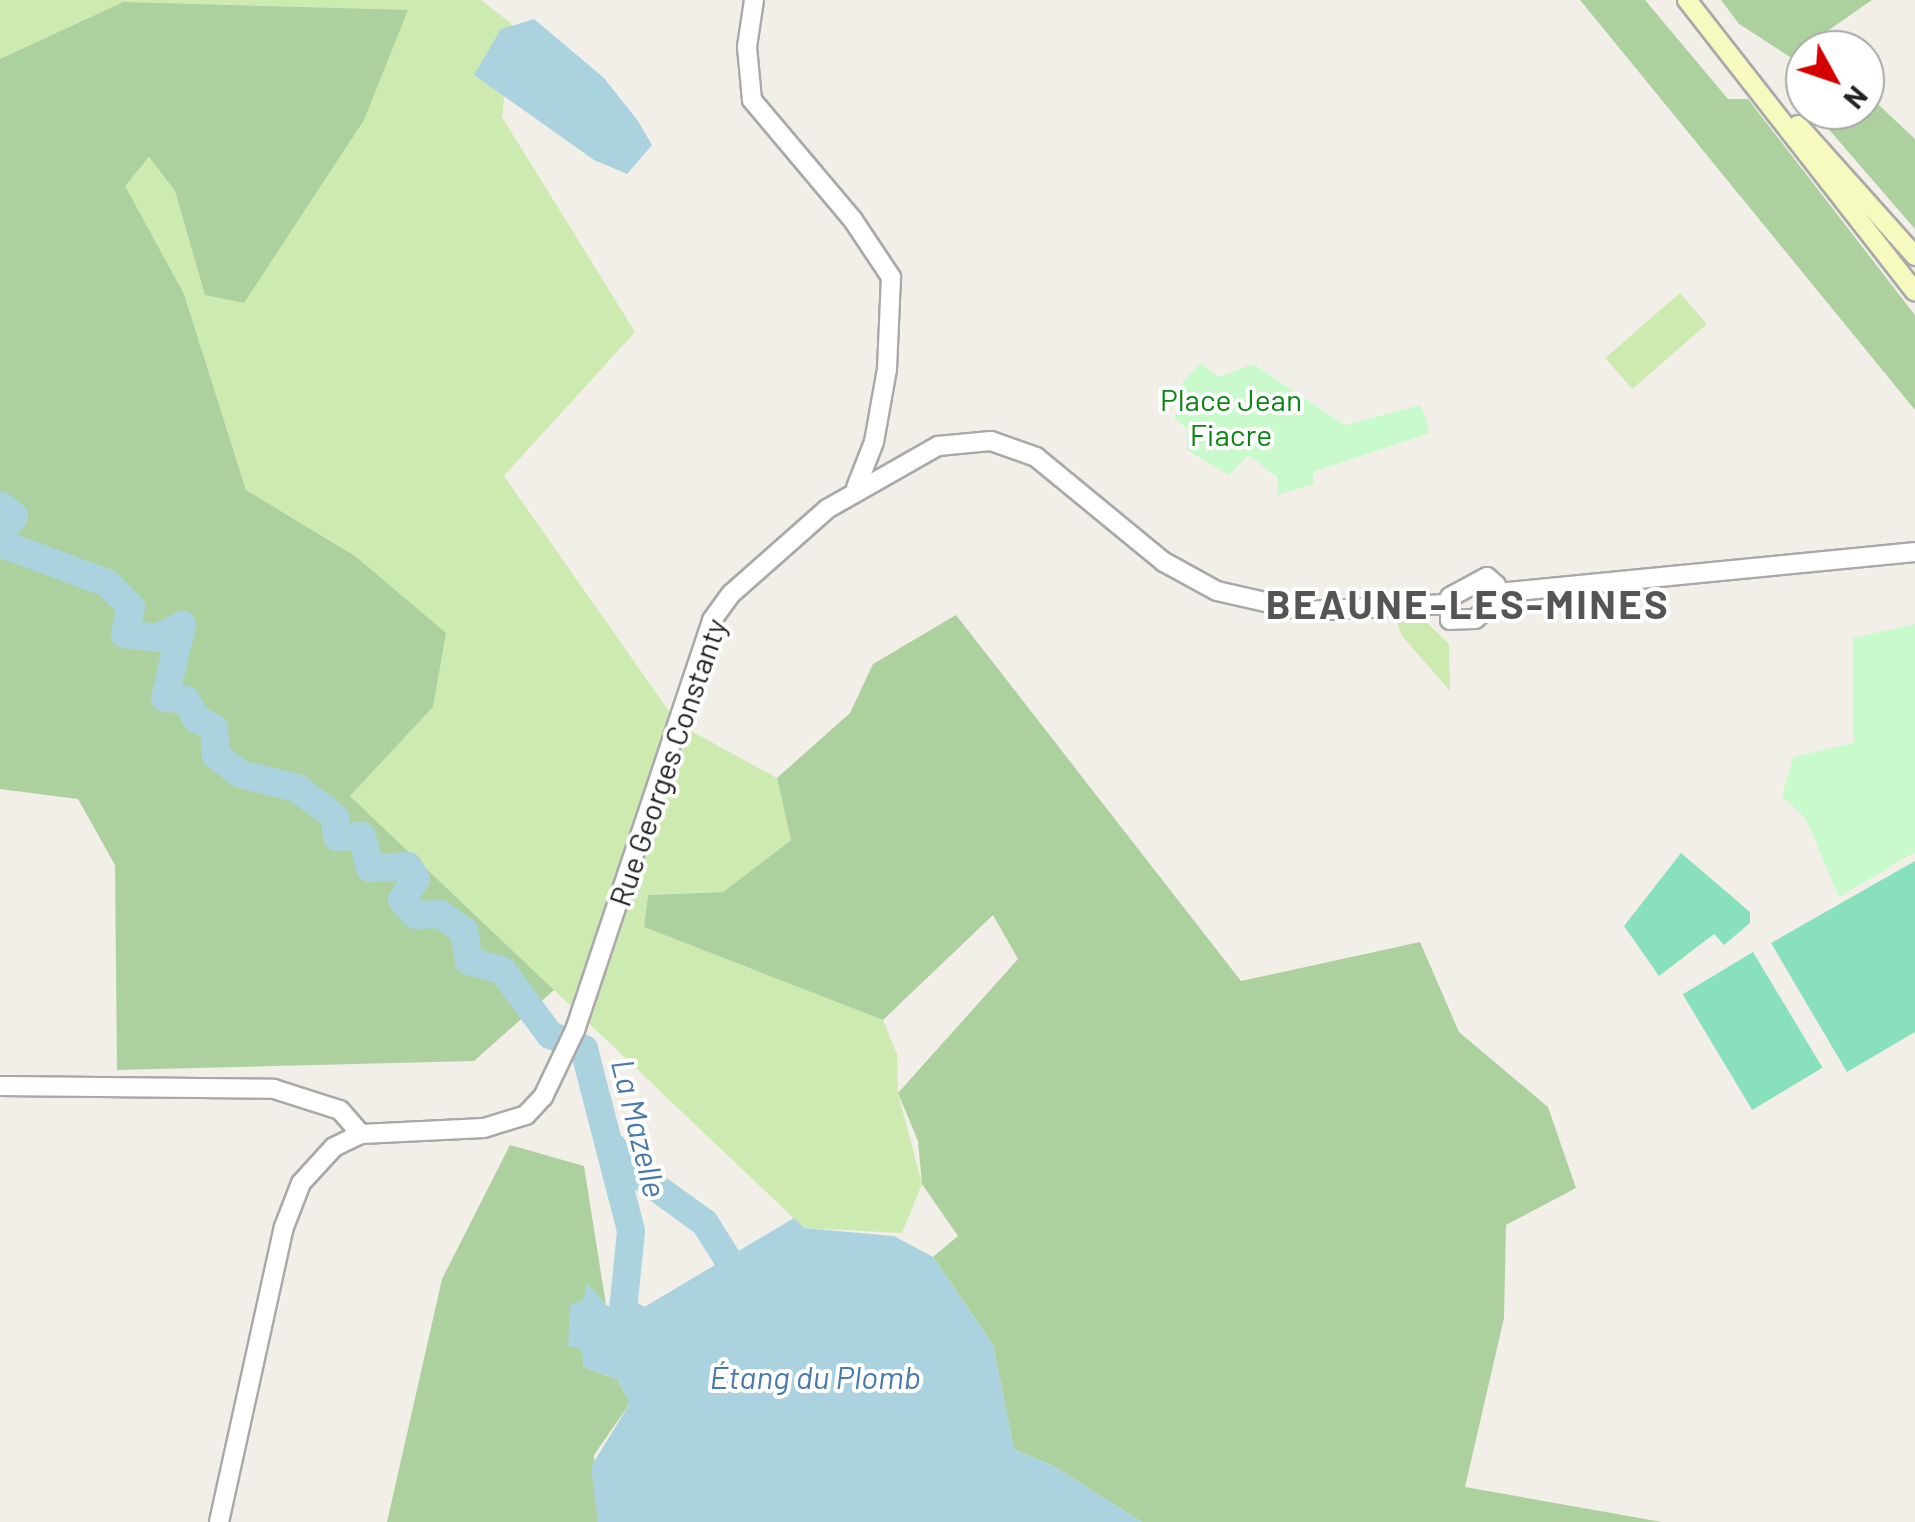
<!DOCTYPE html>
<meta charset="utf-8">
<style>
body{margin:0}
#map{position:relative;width:1915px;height:1522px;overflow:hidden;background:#f2efe9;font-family:Barlow,sans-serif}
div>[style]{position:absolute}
.grass>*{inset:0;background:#cdebb0;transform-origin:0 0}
.forest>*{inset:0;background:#add19e}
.park>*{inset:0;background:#c8facc}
.pitch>*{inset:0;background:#88e0be;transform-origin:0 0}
.water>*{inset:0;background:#aad3df}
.river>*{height:28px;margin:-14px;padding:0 14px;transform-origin:14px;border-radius:14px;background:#aad3df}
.roads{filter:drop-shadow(2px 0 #a9a9a9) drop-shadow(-2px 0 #a9a9a9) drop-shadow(0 2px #a9a9a9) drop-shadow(0 -2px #a9a9a9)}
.tertiary>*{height:18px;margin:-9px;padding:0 9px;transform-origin:9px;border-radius:9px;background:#fff}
.secondary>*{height:18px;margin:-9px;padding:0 9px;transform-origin:9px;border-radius:9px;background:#f7fabf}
span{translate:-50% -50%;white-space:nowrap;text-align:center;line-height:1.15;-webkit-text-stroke:8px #fff;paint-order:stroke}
.park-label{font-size:30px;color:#0c8416}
.street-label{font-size:30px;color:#222}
.water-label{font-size:32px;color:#4a7aab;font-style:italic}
.district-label{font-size:40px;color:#555;font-weight:700;letter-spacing:2.5px}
.north{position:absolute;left:1785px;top:30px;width:100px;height:100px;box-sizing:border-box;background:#fff;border:2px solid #a7a7a7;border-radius:50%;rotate:130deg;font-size:28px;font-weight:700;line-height:40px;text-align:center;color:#222}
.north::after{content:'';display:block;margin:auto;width:35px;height:45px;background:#d40000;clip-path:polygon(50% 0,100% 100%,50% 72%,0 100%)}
</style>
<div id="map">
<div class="grass">
<i style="clip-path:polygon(0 0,481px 0,512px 24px,502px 117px,635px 332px,504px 476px,678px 724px,777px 778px,791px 840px,723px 892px,648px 895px,644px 927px,883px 1020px,897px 1054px,898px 1093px,922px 1184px,902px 1233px,804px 1228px,350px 796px,433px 707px,355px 556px,246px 490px,184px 294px,124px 186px,149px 157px,175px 191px,205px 295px,123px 2px,0 59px)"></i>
<i style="left:1680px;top:293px;width:41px;height:99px;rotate:49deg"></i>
<i style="clip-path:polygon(1405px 616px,1424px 620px,1449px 644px,1450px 691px,1402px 636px,1397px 622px)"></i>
</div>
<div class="forest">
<i style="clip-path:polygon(1580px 0,1645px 0,1728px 99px,1748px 99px,1915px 315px,1915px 410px)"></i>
<i style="clip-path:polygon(1721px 0,1872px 0,1790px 57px,1739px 24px)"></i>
<i style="clip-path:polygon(123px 2px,408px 10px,364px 120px,244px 303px,205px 295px,175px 191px,149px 157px,125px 186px,184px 294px,246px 490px,355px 556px,446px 633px,433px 707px,350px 796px,554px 990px,474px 1061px,117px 1070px,115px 865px,78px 799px,0 789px,0 59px)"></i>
<i style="clip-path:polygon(1865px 92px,1915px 139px,1915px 229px,1812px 110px,1865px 110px)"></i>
<i style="clip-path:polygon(956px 615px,1241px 981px,1420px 942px,1459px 1032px,1548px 1107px,1576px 1188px,1506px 1225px,1504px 1318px,1465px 1487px,1662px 1522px,1142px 1522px,1055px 1467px,1014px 1449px,993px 1345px,933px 1257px,958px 1236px,922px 1184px,918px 1141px,898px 1093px,1018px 959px,993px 915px,883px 1020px,644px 927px,648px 895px,723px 892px,791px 840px,777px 778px,850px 713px,873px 664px)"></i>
<i style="clip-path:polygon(510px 1145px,584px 1166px,606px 1305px,588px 1285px,583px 1367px,617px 1379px,630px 1403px,594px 1455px,598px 1522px,387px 1522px,442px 1279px)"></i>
</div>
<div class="park">
<i style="clip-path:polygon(1201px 363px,1218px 377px,1253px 364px,1345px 425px,1421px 405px,1430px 433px,1313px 472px,1314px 484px,1277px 495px,1278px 478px,1248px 455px,1229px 475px,1187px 450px,1187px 429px,1174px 417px,1183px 405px,1171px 395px)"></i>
<i style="clip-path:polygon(1915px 624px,1915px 852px,1839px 897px,1806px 819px,1782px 796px,1793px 757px,1853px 743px,1853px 638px)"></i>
</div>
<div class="pitch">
<i style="clip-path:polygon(1681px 853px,1750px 912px,1750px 923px,1724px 945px,1714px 934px,1659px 976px,1624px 926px)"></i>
<i style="clip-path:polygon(1915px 861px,1915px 1032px,1847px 1072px,1771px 943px)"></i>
<i style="left:1753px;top:952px;width:135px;height:82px;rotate:59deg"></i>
</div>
<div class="water">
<i style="clip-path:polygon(534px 19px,604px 78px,638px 121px,652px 145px,627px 174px,594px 160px,474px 75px,501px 29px)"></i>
<i style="clip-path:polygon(794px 1218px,804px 1228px,894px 1236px,933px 1257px,993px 1345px,1014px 1449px,1055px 1467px,1142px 1522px,598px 1522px,591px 1467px,630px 1403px,617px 1379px,583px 1367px,582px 1349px,568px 1346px,570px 1305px,583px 1300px,587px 1283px,606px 1305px,623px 1311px,646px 1306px)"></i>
</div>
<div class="river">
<i style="left:0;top:505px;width:18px;rotate:38deg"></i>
<i style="left:14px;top:516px;width:25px;rotate:124deg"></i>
<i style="left:0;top:543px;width:114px;rotate:20.5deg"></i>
<i style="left:107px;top:583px;width:34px;rotate:45deg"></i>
<i style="left:131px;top:607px;width:28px;rotate:103deg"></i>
<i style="left:125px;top:634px;width:32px;rotate:7deg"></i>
<i style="left:157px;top:638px;width:28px;rotate:-27deg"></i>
<i style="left:182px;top:625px;width:75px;rotate:103.1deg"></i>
<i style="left:165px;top:698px;width:21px;rotate:5deg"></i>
<i style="left:186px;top:700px;width:21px;rotate:61deg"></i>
<i style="left:196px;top:718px;width:21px;rotate:29deg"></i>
<i style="left:214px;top:728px;width:27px;rotate:86deg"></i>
<i style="left:216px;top:755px;width:31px;rotate:38deg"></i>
<i style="left:240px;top:774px;width:59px;rotate:13.8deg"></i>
<i style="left:297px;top:788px;width:48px;rotate:37.3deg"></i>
<i style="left:335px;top:817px;width:20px;rotate:84deg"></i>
<i style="left:337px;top:837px;width:25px;rotate:-2deg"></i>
<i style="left:362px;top:836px;width:33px;rotate:76deg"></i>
<i style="left:370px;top:868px;width:38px;rotate:-3deg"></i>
<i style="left:408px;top:866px;width:15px;rotate:58deg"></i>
<i style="left:416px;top:879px;width:25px;rotate:124deg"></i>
<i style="left:402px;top:900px;width:21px;rotate:47deg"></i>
<i style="left:416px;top:915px;width:24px;rotate:-2deg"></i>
<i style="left:440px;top:914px;width:29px;rotate:35deg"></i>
<i style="left:464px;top:931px;width:30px;rotate:81deg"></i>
<i style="left:469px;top:961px;width:35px;rotate:16deg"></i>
<i style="left:503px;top:971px;width:79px;rotate:53.7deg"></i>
<i style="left:550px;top:1035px;width:37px;rotate:22deg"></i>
<i style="left:584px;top:1049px;width:188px;rotate:75.5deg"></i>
<i style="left:631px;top:1231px;width:80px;rotate:95.7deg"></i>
<i style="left:623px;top:1311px;width:38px;rotate:29deg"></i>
<i style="left:613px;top:1147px;width:30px;rotate:50deg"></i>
<i style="left:632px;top:1170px;width:90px;rotate:36deg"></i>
<i style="left:705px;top:1223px;width:75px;rotate:58deg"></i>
</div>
<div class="roads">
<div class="tertiary">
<i style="left:754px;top:0;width:48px;rotate:98.5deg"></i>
<i style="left:747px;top:47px;width:53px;rotate:84.6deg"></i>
<i style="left:752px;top:100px;width:157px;rotate:49.9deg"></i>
<i style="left:853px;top:220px;width:69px;rotate:56.3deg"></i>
<i style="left:891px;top:277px;width:92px;rotate:92.5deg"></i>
<i style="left:887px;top:369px;width:74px;rotate:100.1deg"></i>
<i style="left:874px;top:442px;width:49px;rotate:111.4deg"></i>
<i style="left:1487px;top:577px;width:12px;rotate:42deg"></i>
<i style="left:1496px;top:585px;width:18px;rotate:96deg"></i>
<i style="left:1494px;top:603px;width:25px;rotate:140deg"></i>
<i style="left:1475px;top:619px;width:25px;rotate:178deg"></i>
<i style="left:1450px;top:620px;width:23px;rotate:-90deg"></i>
<i style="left:1450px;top:597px;width:42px;rotate:-28.4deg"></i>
<i style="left:1497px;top:593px;width:420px;rotate:-5.6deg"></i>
<i style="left:0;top:1086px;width:274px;rotate:0.6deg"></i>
<i style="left:274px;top:1089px;width:69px;rotate:17.7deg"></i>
<i style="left:340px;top:1110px;width:32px;rotate:49deg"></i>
<i style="left:219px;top:1522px;width:302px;rotate:-77.6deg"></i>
<i style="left:284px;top:1227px;width:47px;rotate:-68.9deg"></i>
<i style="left:301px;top:1183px;width:49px;rotate:-47.5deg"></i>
<i style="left:334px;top:1147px;width:30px;rotate:-26deg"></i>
<i style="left:361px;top:1134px;width:123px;rotate:-2.8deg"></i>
<i style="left:484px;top:1128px;width:44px;rotate:-17.2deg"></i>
<i style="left:526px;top:1115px;width:25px;rotate:-47deg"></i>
<i style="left:543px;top:1097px;width:74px;rotate:-64.5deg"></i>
<i style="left:575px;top:1030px;width:432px;rotate:-71.5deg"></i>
<i style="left:712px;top:620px;width:32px;rotate:-54deg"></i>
<i style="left:731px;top:594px;width:128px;rotate:-41.5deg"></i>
<i style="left:827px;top:509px;width:128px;rotate:-29.6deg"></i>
<i style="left:938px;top:446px;width:53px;rotate:-5.4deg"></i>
<i style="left:991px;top:441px;width:48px;rotate:19.6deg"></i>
<i style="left:1036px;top:457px;width:166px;rotate:39.4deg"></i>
<i style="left:1164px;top:562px;width:60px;rotate:28.7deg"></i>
<i style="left:1217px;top:591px;width:90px;rotate:12.8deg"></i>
<i style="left:1305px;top:611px;width:142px;rotate:-2.8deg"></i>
</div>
<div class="secondary">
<i style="left:1687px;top:0;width:370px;rotate:52deg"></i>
<i style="left:1798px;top:125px;width:176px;rotate:48.2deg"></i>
</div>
</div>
<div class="park-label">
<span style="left:1231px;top:416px">Place Jean<br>Fiacre</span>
</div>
<div class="street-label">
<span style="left:667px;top:762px;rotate:-71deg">Rue Georges Constanty</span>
</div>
<div class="water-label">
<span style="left:640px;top:1128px;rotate:76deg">La Mazelle</span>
<span style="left:815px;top:1376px">Étang du Plomb</span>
</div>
<div class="district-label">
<span style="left:1468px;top:603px">BEAUNE-LES-MINES</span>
</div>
<div class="north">N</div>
</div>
